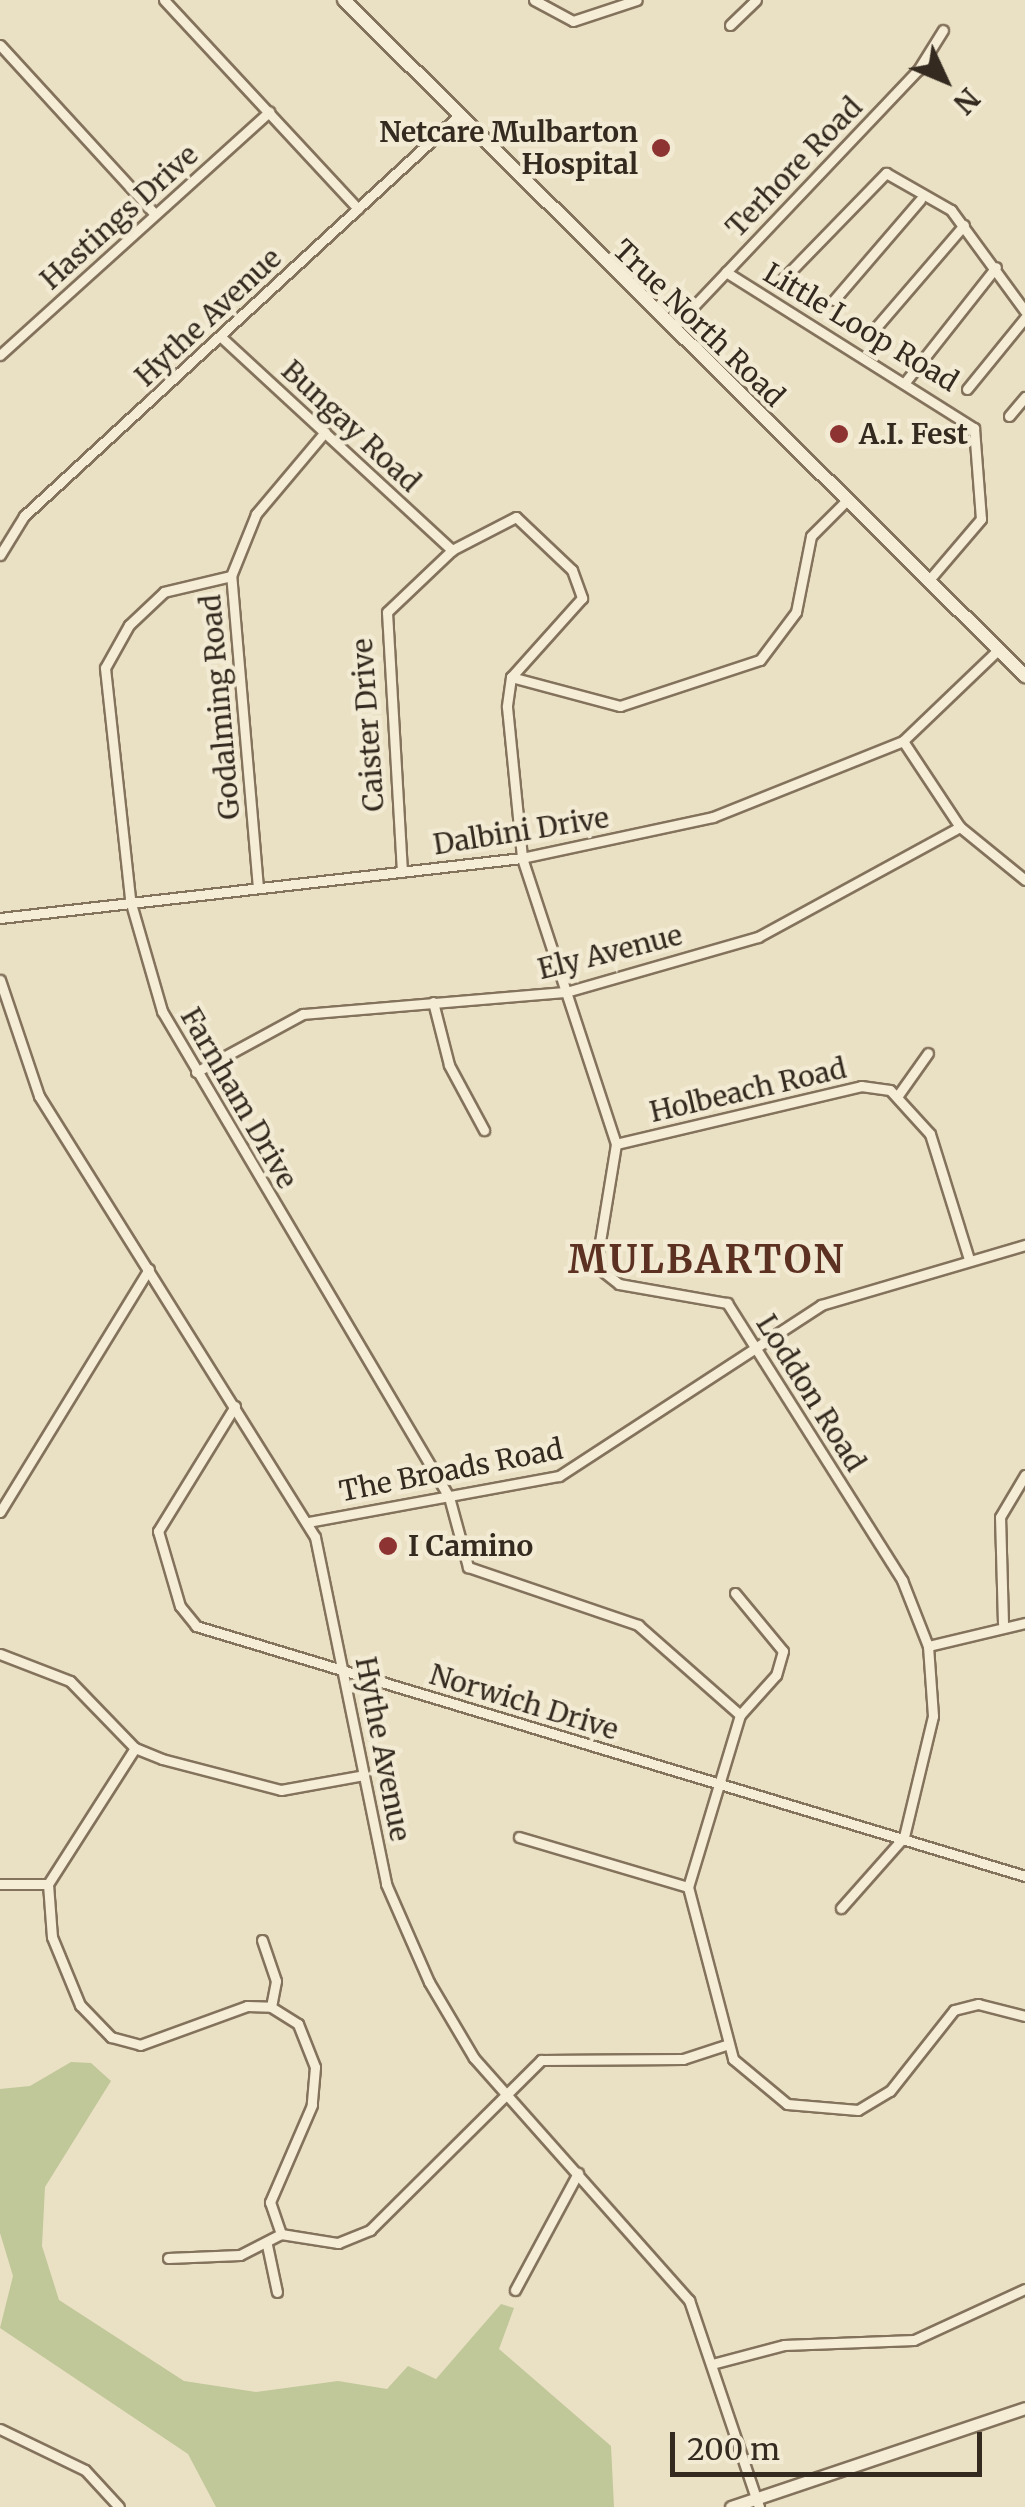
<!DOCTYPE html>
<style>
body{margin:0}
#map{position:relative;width:1025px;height:2507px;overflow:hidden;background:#eae0c4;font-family:Merriweather,serif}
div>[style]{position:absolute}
.green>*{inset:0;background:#c0c799}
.roads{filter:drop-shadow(2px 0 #83725c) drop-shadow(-2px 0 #83725c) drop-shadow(0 2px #83725c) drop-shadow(0 -2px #83725c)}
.minor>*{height:9px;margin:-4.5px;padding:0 4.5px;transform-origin:4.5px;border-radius:4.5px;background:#f6edd7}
.tertiary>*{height:11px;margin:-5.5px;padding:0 5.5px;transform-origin:5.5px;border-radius:5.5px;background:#f6edd7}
.secondary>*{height:12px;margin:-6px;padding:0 6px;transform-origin:6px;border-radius:6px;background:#f6edd7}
.dots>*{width:28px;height:28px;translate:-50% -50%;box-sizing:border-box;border:5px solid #f2ead3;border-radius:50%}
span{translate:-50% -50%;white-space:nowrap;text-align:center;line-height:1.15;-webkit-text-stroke:9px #f2ead3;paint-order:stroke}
.poi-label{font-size:28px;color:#342a1f;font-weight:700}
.right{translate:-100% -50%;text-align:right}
.left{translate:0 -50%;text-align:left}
.street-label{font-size:28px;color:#342a1f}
.district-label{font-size:38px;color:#5d3122;font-weight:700;letter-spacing:2.5px}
.north{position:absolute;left:895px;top:30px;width:100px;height:100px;-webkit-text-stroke:8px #f2ead3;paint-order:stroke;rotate:134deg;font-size:28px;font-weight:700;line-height:40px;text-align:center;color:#342a1f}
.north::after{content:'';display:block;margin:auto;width:35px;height:45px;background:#342a1f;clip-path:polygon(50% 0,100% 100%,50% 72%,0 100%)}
.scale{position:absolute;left:670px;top:2432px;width:312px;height:45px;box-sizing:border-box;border:5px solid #342a1f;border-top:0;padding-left:12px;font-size:30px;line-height:35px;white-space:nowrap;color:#342a1f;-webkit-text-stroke:8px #f2ead3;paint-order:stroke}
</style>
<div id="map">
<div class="green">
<i style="clip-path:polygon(71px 2062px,91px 2063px,111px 2081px,45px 2187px,42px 2246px,59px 2300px,184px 2381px,256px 2392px,338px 2381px,387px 2389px,408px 2366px,436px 2379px,501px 2304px,514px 2308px,499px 2349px,611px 2446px,614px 2507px,216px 2507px,188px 2454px,0 2328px,13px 2276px,0 2233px,0 2089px,30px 2086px)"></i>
</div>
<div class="roads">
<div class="minor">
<i style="left:164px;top:0;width:285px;rotate:47.1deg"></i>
<i style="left:534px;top:0;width:44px;rotate:28.3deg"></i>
<i style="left:573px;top:21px;width:67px;rotate:-18.2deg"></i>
<i style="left:730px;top:25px;width:36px;rotate:-44deg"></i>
<i style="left:0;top:45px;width:229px;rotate:47.5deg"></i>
<i style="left:726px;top:272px;width:293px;rotate:32.2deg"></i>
<i style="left:974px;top:428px;width:91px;rotate:85.6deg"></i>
<i style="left:981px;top:519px;width:82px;rotate:130.5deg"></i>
<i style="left:781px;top:281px;width:151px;rotate:-45.8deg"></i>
<i style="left:886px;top:173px;width:75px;rotate:29.6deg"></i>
<i style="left:951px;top:210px;width:125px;rotate:53.8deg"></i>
<i style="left:834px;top:300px;width:132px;rotate:-49.3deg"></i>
<i style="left:673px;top:328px;width:356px;rotate:-46.5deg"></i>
<i style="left:918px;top:70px;width:47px;rotate:-58deg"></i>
<i style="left:872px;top:332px;width:141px;rotate:-49.3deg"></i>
<i style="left:220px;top:336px;width:316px;rotate:42.7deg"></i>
<i style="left:0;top:355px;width:363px;rotate:-42.1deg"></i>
<i style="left:906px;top:381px;width:145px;rotate:-51.7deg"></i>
<i style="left:967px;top:389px;width:92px;rotate:-50.8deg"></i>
<i style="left:1009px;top:416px;width:25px;rotate:-50deg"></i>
<i style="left:0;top:555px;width:46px;rotate:-58.4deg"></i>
<i style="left:24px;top:516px;width:586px;rotate:-42.65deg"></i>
<i style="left:231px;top:576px;width:69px;rotate:166.6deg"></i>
<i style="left:164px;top:592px;width:48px;rotate:136.7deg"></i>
<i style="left:129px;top:625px;width:49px;rotate:119.2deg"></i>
<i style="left:105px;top:668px;width:233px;rotate:83.8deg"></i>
<i style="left:130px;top:900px;width:116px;rotate:73.9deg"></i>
<i style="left:162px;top:1011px;width:564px;rotate:59.44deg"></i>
<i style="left:449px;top:1497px;width:73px;rotate:74.8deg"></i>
<i style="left:468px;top:1567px;width:180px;rotate:18.8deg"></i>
<i style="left:638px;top:1625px;width:136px;rotate:41.4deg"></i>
<i style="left:511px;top:677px;width:113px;rotate:14.9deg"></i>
<i style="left:620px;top:706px;width:147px;rotate:-18.2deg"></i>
<i style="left:760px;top:660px;width:60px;rotate:-53.1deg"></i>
<i style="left:796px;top:612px;width:77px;rotate:-78.8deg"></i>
<i style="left:811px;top:536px;width:49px;rotate:-45deg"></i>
<i style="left:903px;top:741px;width:103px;rotate:56.5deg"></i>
<i style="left:960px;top:827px;width:84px;rotate:39.2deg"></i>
<i style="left:402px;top:872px;width:260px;rotate:-93.3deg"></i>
<i style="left:387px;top:612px;width:90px;rotate:-43.6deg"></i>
<i style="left:452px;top:550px;width:72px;rotate:-27.3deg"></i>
<i style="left:516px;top:517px;width:77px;rotate:43.4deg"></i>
<i style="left:572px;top:570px;width:30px;rotate:70deg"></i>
<i style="left:582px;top:598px;width:106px;rotate:131.9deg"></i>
<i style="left:511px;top:677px;width:30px;rotate:98deg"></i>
<i style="left:507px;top:707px;width:152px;rotate:84.3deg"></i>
<i style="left:522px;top:858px;width:301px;rotate:71.8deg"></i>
<i style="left:616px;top:1144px;width:124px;rotate:99.3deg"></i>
<i style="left:596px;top:1266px;width:29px;rotate:38deg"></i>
<i style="left:619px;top:1284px;width:110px;rotate:10deg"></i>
<i style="left:727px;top:1303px;width:328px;rotate:57.7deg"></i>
<i style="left:902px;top:1580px;width:71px;rotate:68.5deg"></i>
<i style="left:928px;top:1646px;width:70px;rotate:85.9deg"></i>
<i style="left:933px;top:1716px;width:124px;rotate:103.5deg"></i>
<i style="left:904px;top:1837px;width:95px;rotate:131.6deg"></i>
<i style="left:258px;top:888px;width:313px;rotate:-94.9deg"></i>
<i style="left:231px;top:576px;width:67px;rotate:-68deg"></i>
<i style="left:256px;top:514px;width:107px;rotate:-49.9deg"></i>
<i style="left:0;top:918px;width:525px;rotate:-6.56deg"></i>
<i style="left:522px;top:858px;width:195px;rotate:-12.1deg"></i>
<i style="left:713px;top:817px;width:205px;rotate:-21.8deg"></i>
<i style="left:903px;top:741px;width:132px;rotate:-43.8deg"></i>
<i style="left:0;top:980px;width:122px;rotate:71.4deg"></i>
<i style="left:39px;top:1096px;width:520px;rotate:57.96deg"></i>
<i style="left:315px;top:1537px;width:354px;rotate:78.4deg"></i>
<i style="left:386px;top:1884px;width:107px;rotate:66.3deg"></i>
<i style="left:429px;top:1982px;width:88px;rotate:59.4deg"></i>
<i style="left:474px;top:2058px;width:324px;rotate:48.4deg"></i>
<i style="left:689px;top:2300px;width:219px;rotate:71.3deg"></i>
<i style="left:433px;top:1002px;width:65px;rotate:75.7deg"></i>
<i style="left:449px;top:1065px;width:74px;rotate:61.7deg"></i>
<i style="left:196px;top:1072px;width:122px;rotate:-28.5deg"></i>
<i style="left:303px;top:1014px;width:264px;rotate:-4.8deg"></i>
<i style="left:566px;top:992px;width:200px;rotate:-16deg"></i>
<i style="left:758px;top:937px;width:230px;rotate:-28.6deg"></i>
<i style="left:899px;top:1094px;width:50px;rotate:-54.7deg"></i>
<i style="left:616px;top:1144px;width:252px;rotate:-13.3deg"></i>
<i style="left:861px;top:1086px;width:29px;rotate:8deg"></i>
<i style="left:890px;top:1090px;width:59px;rotate:47.7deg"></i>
<i style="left:930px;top:1134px;width:131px;rotate:72.7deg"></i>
<i style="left:235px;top:1406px;width:147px;rotate:121.6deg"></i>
<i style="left:158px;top:1531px;width:78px;rotate:73.7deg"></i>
<i style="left:180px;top:1606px;width:26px;rotate:51deg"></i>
<i style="left:196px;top:1626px;width:866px;rotate:16.78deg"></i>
<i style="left:0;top:1512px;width:285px;rotate:-58.5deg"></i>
<i style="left:308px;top:1522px;width:255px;rotate:-10.4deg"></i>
<i style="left:559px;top:1476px;width:313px;rotate:-33.1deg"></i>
<i style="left:821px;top:1305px;width:213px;rotate:-16.4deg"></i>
<i style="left:735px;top:1593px;width:75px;rotate:50.4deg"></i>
<i style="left:783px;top:1651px;width:25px;rotate:106deg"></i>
<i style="left:776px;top:1675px;width:54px;rotate:132deg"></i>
<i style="left:740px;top:1715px;width:180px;rotate:106.8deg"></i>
<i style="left:688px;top:1887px;width:178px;rotate:75.3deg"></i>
<i style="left:733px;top:2059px;width:70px;rotate:39.8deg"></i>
<i style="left:787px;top:2104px;width:71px;rotate:4.8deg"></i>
<i style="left:858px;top:2110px;width:37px;rotate:-31deg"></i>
<i style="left:890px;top:2091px;width:103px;rotate:-51.7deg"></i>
<i style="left:954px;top:2010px;width:25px;rotate:-14deg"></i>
<i style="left:978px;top:2004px;width:49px;rotate:14.3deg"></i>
<i style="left:1003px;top:1623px;width:106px;rotate:-91.6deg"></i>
<i style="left:1000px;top:1517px;width:49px;rotate:-59.2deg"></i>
<i style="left:928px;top:1646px;width:100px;rotate:-13.3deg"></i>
<i style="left:0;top:1654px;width:75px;rotate:21.1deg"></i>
<i style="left:70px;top:1681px;width:93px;rotate:45.9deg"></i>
<i style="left:135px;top:1748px;width:29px;rotate:22deg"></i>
<i style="left:162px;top:1759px;width:123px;rotate:14.6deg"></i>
<i style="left:281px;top:1790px;width:84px;rotate:-10.2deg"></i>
<i style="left:135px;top:1748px;width:161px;rotate:122.6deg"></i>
<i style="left:48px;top:1884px;width:53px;rotate:85.7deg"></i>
<i style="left:52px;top:1937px;width:74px;rotate:67.6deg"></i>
<i style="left:80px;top:2005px;width:45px;rotate:45.9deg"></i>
<i style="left:111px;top:2037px;width:30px;rotate:15deg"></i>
<i style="left:140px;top:2045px;width:114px;rotate:-20deg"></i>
<i style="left:247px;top:2006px;width:24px;rotate:2deg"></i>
<i style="left:519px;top:1837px;width:176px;rotate:16.5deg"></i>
<i style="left:0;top:1884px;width:48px"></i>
<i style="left:262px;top:1940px;width:43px;rotate:71.1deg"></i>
<i style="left:276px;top:1981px;width:26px;rotate:101deg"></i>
<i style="left:271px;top:2007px;width:32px;rotate:32deg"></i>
<i style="left:298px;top:2024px;width:46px;rotate:68.4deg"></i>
<i style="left:315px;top:2067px;width:38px;rotate:95deg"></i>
<i style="left:312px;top:2105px;width:106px;rotate:113.4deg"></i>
<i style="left:270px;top:2202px;width:34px;rotate:71deg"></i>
<i style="left:267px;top:2245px;width:48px;rotate:78deg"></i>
<i style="left:168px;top:2258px;width:72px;rotate:-2.4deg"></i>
<i style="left:240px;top:2255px;width:46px;rotate:-27.1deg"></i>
<i style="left:281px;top:2234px;width:58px;rotate:9deg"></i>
<i style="left:338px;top:2243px;width:35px;rotate:-22deg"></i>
<i style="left:370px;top:2230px;width:241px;rotate:-44.8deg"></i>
<i style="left:541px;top:2060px;width:142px;rotate:-0.4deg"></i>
<i style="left:683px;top:2059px;width:45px;rotate:-18deg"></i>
<i style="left:515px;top:2290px;width:133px;rotate:-61.7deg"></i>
<i style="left:712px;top:2364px;width:74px;rotate:-14.8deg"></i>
<i style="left:784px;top:2345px;width:130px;rotate:-2.2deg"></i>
<i style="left:914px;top:2340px;width:122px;rotate:-24.7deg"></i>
<i style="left:0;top:2429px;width:94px;rotate:25.8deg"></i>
<i style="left:85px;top:2470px;width:50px;rotate:47.4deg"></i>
</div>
<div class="tertiary">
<i style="left:731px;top:2507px;width:310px;rotate:-18.6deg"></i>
</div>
<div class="secondary">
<i style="left:344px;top:0;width:960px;rotate:44.79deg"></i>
</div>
</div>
<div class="dots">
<i style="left:661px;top:148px;background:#8d3432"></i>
<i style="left:839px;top:434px;background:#8d3432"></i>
<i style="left:388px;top:1546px;background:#8d3432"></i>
</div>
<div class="poi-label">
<span class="right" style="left:638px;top:148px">Netcare Mulbarton<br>Hospital</span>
<span class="left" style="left:859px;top:434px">A.I. Fest</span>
<span class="left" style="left:408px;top:1546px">I Camino</span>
</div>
<div class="street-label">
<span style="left:794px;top:167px;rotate:-46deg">Terhore Road</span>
<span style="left:119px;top:217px;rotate:-42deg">Hastings Drive</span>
<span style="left:208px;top:317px;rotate:-43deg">Hythe Avenue</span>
<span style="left:699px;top:323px;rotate:44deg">True North Road</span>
<span style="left:861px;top:327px;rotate:31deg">Little Loop Road</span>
<span style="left:351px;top:426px;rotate:43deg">Bungay Road</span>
<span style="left:220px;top:707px;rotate:-95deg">Godalming Road</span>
<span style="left:368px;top:725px;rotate:-94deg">Caister Drive</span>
<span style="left:521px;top:831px;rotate:-9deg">Dalbini Drive</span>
<span style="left:610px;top:952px;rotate:-14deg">Ely Avenue</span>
<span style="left:748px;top:1090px;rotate:-13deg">Holbeach Road</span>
<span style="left:239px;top:1098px;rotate:60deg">Farnham Drive</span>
<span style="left:811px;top:1393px;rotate:58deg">Loddon Road</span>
<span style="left:451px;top:1470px;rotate:-11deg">The Broads Road</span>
<span style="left:524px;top:1702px;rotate:17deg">Norwich Drive</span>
<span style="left:383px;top:1749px;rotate:79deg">Hythe Avenue</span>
</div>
<div class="district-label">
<span style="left:707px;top:1260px">MULBARTON</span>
</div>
<div class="north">N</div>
<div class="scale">200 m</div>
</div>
